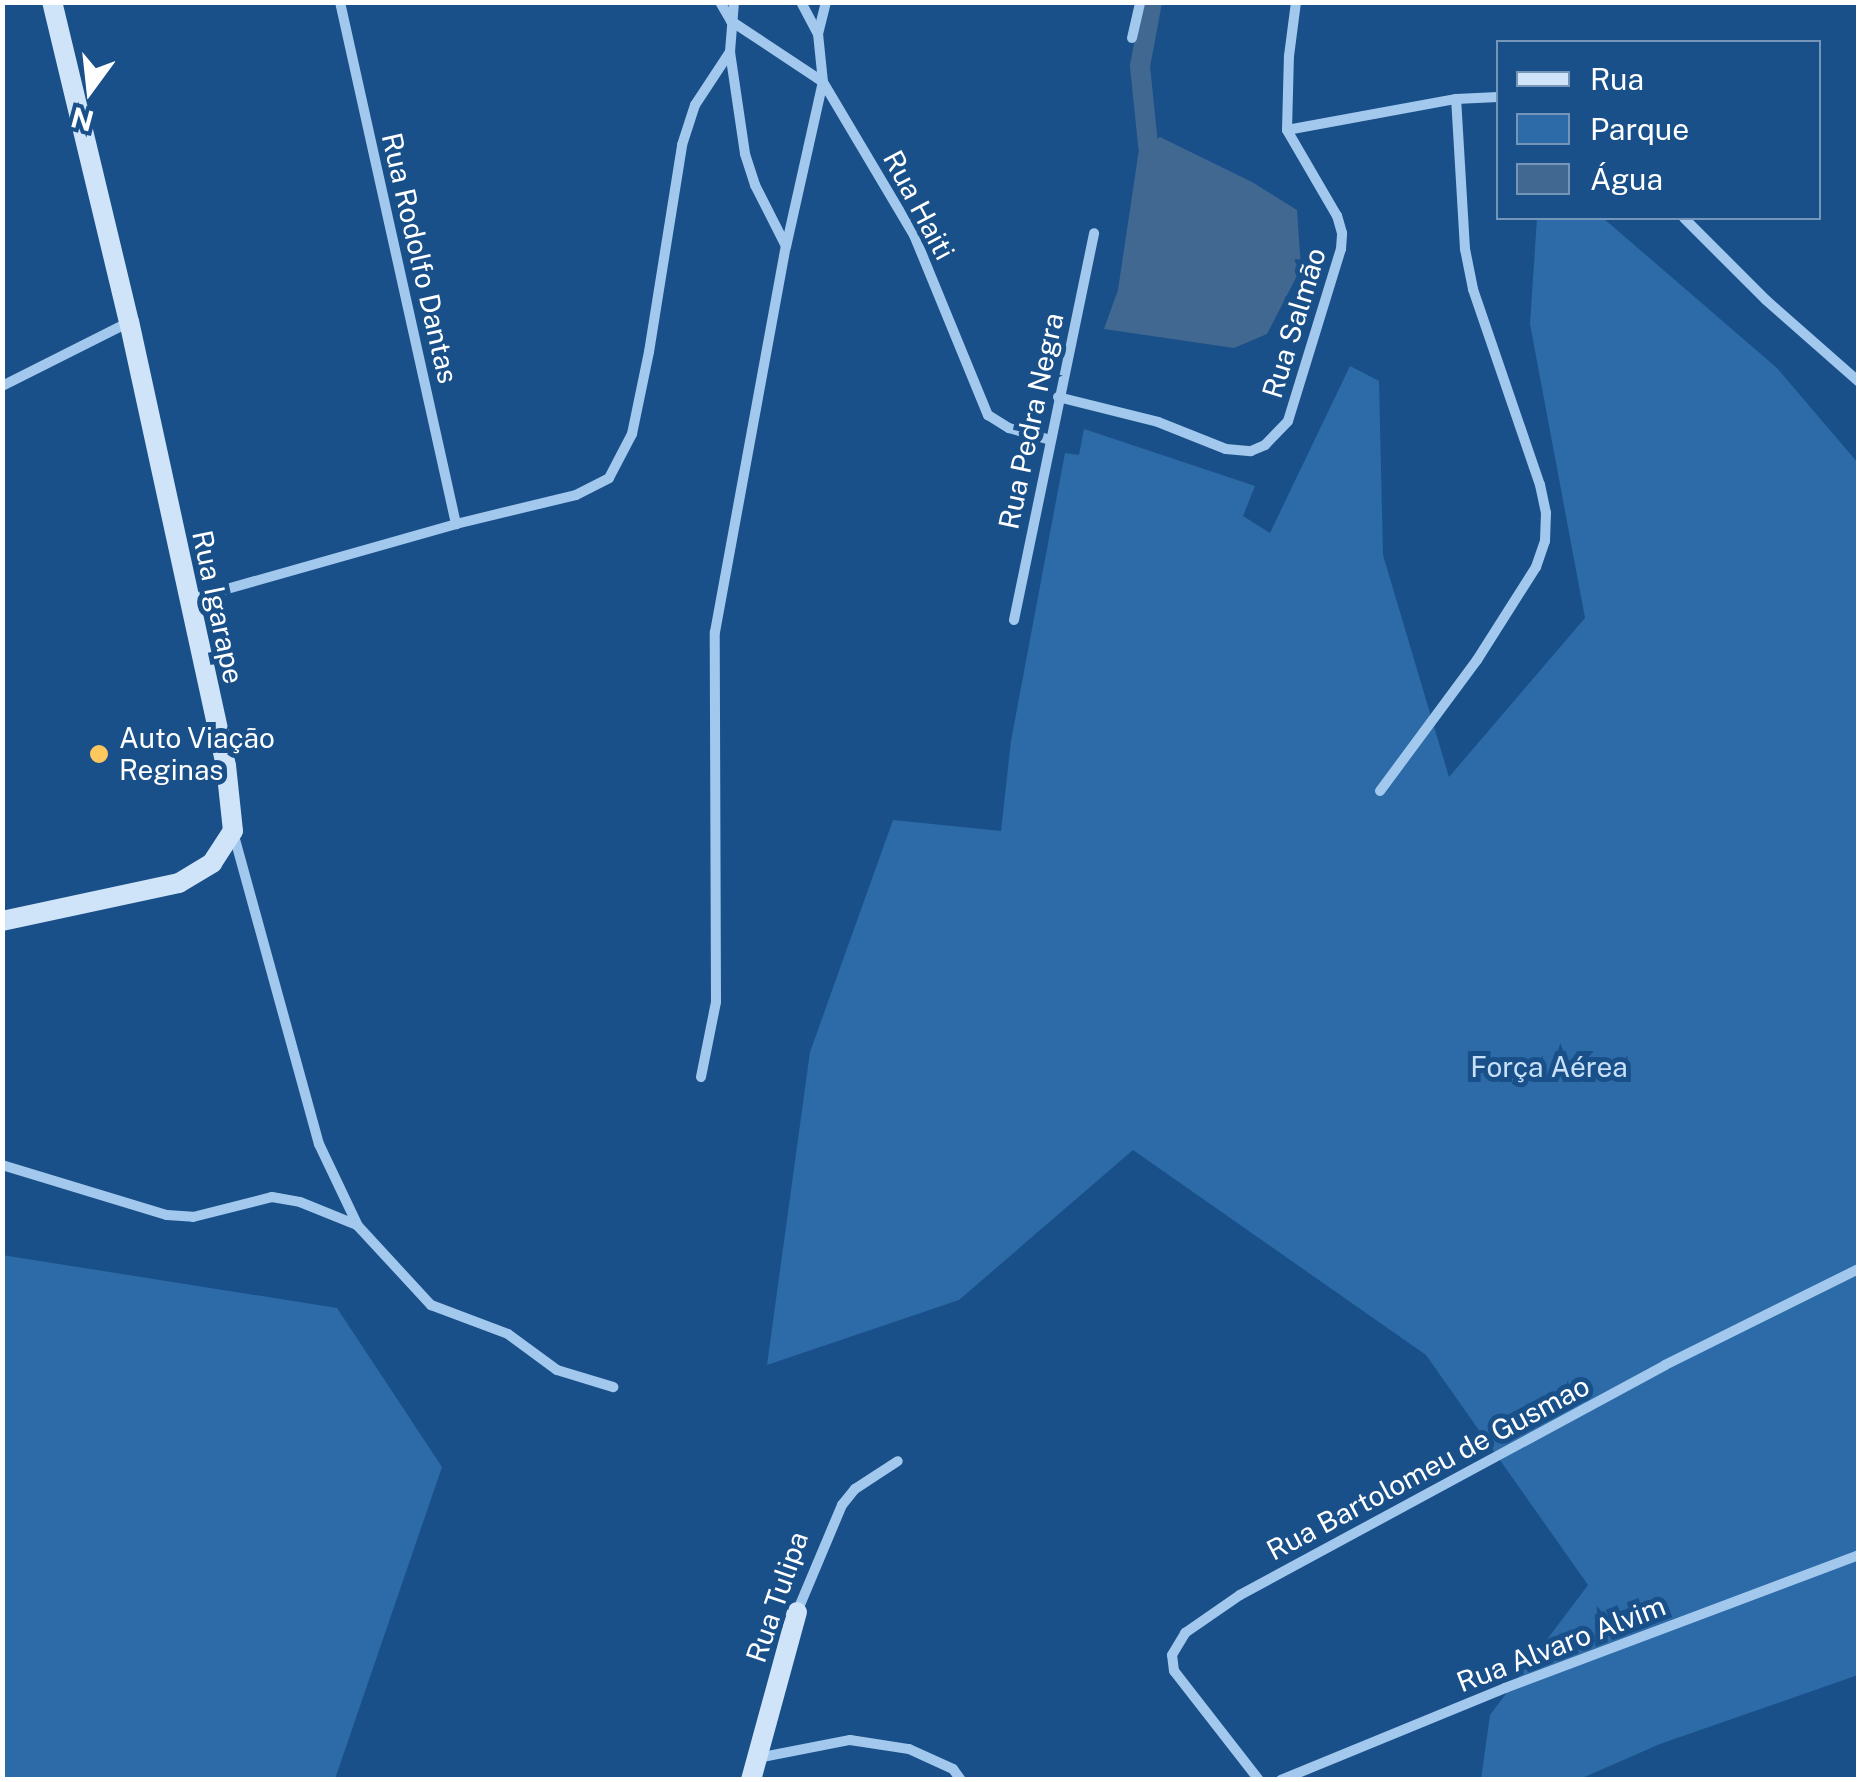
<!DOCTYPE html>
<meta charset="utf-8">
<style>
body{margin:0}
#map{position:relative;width:1861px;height:1782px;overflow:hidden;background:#195089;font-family:"Public Sans",sans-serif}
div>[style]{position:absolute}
.green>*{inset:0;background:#2c6ba7}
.water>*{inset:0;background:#406891}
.canal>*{height:20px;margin:-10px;padding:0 10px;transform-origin:10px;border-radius:10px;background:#406891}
.minor>*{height:10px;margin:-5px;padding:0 5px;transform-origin:5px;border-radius:5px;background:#a3c8ed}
.secondary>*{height:20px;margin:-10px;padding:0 10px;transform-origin:10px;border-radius:10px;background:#cfe4f9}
.dots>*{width:28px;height:28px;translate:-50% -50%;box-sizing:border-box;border:5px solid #195089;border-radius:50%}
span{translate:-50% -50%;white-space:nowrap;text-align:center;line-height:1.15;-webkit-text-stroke:10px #195089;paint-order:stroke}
.street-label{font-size:28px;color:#fff}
.poi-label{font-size:28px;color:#fff}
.left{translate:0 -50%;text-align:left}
.park-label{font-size:28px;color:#c8e1f9}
.frame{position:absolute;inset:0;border:5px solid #fff;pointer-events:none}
.legend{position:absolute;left:1496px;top:40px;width:325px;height:180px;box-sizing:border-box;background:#195089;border:2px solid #7596b8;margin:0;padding:12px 18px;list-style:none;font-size:30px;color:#fff}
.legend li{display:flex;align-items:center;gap:20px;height:50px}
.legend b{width:50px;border:2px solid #7596b8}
.north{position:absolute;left:40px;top:40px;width:100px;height:100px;-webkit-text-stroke:8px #195089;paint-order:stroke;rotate:195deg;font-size:28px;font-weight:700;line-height:40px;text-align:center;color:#fff}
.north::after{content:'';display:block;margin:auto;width:35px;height:45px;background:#fff;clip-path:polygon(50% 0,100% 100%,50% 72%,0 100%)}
</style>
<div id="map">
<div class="green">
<i style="clip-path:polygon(1537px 218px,1603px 218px,1777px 368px,1858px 463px,1858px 1675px,1660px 1744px,1580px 1779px,1481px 1779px,1490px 1715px,1588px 1585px,1426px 1355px,1133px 1150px,959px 1300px,767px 1365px,810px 1052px,893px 820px,1001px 831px,1011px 741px,1065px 453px,1079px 455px,1084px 429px,1255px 486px,1243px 516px,1270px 533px,1350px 366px,1379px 381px,1383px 555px,1449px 777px,1585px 618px,1530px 324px)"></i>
<i style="clip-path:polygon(2px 1255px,337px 1308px,442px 1467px,335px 1779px,3px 1779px)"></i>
</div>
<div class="water">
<i style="clip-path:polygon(1160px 137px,1252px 182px,1297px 210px,1301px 268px,1267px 334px,1234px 348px,1104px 329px,1118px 290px,1139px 149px)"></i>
</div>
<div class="canal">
<i style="left:1152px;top:2px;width:65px;rotate:100.6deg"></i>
<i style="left:1140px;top:66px;width:79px;rotate:84.2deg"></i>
<i style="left:1148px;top:145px;width:23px;rotate:70deg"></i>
</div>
<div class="minor">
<i style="left:340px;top:2px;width:535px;rotate:77.47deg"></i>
<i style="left:720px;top:2px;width:22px;rotate:60deg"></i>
<i style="left:731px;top:21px;width:110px;rotate:33.5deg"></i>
<i style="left:823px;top:82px;width:178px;rotate:59.3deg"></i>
<i style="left:914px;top:235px;width:195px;rotate:67.7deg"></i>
<i style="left:988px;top:415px;width:25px;rotate:32deg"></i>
<i style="left:1009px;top:428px;width:43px;rotate:16.3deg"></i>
<i style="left:734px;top:2px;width:50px;rotate:94.6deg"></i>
<i style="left:730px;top:52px;width:103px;rotate:81.6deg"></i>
<i style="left:745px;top:154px;width:33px;rotate:72deg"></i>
<i style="left:755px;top:185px;width:68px;rotate:63.1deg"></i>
<i style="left:801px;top:2px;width:36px;rotate:62deg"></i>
<i style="left:1132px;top:38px;width:37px;rotate:-77deg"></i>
<i style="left:1287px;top:130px;width:172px;rotate:-10.4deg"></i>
<i style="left:1456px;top:99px;width:42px;rotate:-2.7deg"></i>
<i style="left:1684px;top:218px;width:116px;rotate:45deg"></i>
<i style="left:1766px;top:300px;width:123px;rotate:41.4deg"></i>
<i style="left:2px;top:386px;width:142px;rotate:-26.7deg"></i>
<i style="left:1058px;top:397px;width:103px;rotate:14deg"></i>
<i style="left:1158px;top:422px;width:73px;rotate:21.7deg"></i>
<i style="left:1226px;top:449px;width:25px;rotate:5deg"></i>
<i style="left:1251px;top:451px;width:15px;rotate:-23deg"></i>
<i style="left:1265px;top:445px;width:33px;rotate:-46deg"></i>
<i style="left:1288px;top:421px;width:180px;rotate:-72.9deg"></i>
<i style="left:1341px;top:249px;width:16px;rotate:-86deg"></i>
<i style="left:1342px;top:233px;width:18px;rotate:-106deg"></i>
<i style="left:1337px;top:216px;width:99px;rotate:-120.2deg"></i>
<i style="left:1287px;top:130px;width:74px;rotate:-88.5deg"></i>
<i style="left:1289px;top:56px;width:54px;rotate:-82.6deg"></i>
<i style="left:188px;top:600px;width:279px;rotate:-15.8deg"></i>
<i style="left:456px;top:524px;width:123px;rotate:-13.6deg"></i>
<i style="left:576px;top:495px;width:37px;rotate:-27deg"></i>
<i style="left:609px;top:478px;width:50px;rotate:-62.4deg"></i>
<i style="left:632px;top:434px;width:84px;rotate:-78.3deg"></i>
<i style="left:649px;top:352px;width:210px;rotate:-80.9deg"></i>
<i style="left:682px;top:145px;width:42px;rotate:-72deg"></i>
<i style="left:695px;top:105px;width:64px;rotate:-56.6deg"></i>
<i style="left:1014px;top:620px;width:395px;rotate:-78.3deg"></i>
<i style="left:1380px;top:791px;width:163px;rotate:-53.5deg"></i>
<i style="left:1477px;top:660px;width:110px;rotate:-57.6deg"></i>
<i style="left:1536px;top:567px;width:28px;rotate:-71deg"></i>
<i style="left:1545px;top:541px;width:28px;rotate:-88deg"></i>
<i style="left:1546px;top:513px;width:29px;rotate:-102deg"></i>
<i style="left:1540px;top:485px;width:207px;rotate:-108.9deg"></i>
<i style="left:1473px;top:289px;width:41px;rotate:-101.3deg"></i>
<i style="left:1465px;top:249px;width:150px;rotate:-93.4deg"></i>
<i style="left:233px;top:832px;width:324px;rotate:74.6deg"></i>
<i style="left:319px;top:1144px;width:91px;rotate:64.6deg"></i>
<i style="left:358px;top:1226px;width:108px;rotate:47.3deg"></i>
<i style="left:431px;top:1305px;width:82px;rotate:20.6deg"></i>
<i style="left:508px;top:1334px;width:61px;rotate:36.3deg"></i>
<i style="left:557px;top:1370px;width:59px;rotate:16.9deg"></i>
<i style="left:701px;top:1077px;width:76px;rotate:-78.7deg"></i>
<i style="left:716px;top:1002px;width:370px;rotate:-90.2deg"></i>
<i style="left:715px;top:632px;width:391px;rotate:-79.6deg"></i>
<i style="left:786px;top:247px;width:169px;rotate:-77.4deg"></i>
<i style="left:823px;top:82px;width:48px;rotate:-95.9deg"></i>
<i style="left:818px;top:34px;width:33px;rotate:-76deg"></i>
<i style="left:2px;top:1165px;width:172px;rotate:16.9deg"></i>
<i style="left:167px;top:1215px;width:26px;rotate:4deg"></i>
<i style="left:193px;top:1217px;width:81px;rotate:-14.2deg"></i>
<i style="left:272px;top:1197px;width:28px;rotate:10deg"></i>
<i style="left:300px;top:1202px;width:61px;rotate:22deg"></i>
<i style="left:797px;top:1612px;width:116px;rotate:-67.2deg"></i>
<i style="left:842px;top:1505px;width:21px;rotate:-51deg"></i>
<i style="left:855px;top:1489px;width:51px;rotate:-33.1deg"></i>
<i style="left:758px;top:1758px;width:94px;rotate:-11.1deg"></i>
<i style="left:850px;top:1740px;width:60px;rotate:8.7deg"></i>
<i style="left:909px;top:1749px;width:48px;rotate:24.4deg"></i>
<i style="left:953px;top:1769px;width:14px;rotate:54deg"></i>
<i style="left:1259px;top:1780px;width:138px;rotate:-127.9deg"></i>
<i style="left:1174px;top:1671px;width:16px;rotate:-97deg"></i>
<i style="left:1172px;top:1655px;width:26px;rotate:-59deg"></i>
<i style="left:1185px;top:1633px;width:67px;rotate:-34.6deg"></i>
<i style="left:1240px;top:1595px;width:483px;rotate:-28.4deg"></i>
<i style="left:1665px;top:1365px;width:216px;rotate:-26.4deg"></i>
<i style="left:1281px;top:1780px;width:242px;rotate:-22.3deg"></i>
<i style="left:1505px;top:1688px;width:377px;rotate:-20.6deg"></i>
</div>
<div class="secondary">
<i style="left:2px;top:921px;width:181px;rotate:-12.1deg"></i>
<i style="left:179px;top:883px;width:39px;rotate:-31deg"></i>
<i style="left:212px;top:863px;width:38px;rotate:-57deg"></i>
<i style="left:233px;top:831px;width:65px;rotate:-96.1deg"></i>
<i style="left:226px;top:766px;width:454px;rotate:-102.3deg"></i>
<i style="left:129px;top:322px;width:329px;rotate:-103.5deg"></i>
<i style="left:751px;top:1780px;width:174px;rotate:-74.7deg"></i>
</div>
<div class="dots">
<i style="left:99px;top:754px;background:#ffc85f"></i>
</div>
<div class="street-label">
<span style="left:919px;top:205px;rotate:62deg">Rua Haiti</span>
<span style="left:420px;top:258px;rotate:77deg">Rua Rodolfo Dantas</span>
<span style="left:1294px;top:323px;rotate:-73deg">Rua Salmão</span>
<span style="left:1031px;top:421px;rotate:-78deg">Rua Pedra Negra</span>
<span style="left:218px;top:607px;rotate:78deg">Rua Igarape</span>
<span style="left:1428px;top:1468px;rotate:-28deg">Rua Bartolomeu de Gusmao</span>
<span style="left:777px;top:1597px;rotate:-71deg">Rua Tulipa</span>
<span style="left:1561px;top:1644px;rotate:-21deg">Rua Alvaro Alvim</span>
</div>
<div class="poi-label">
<span class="left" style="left:119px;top:754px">Auto Viação<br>Reginas</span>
</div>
<div class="park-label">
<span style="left:1549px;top:1067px">Força Aérea</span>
</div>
<div class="frame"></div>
<ul class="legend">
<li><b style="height:12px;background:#cfe4f9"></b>Rua</li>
<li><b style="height:28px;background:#2c6ba7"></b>Parque</li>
<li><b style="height:28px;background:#406891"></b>Água</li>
</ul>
<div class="north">N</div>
</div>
